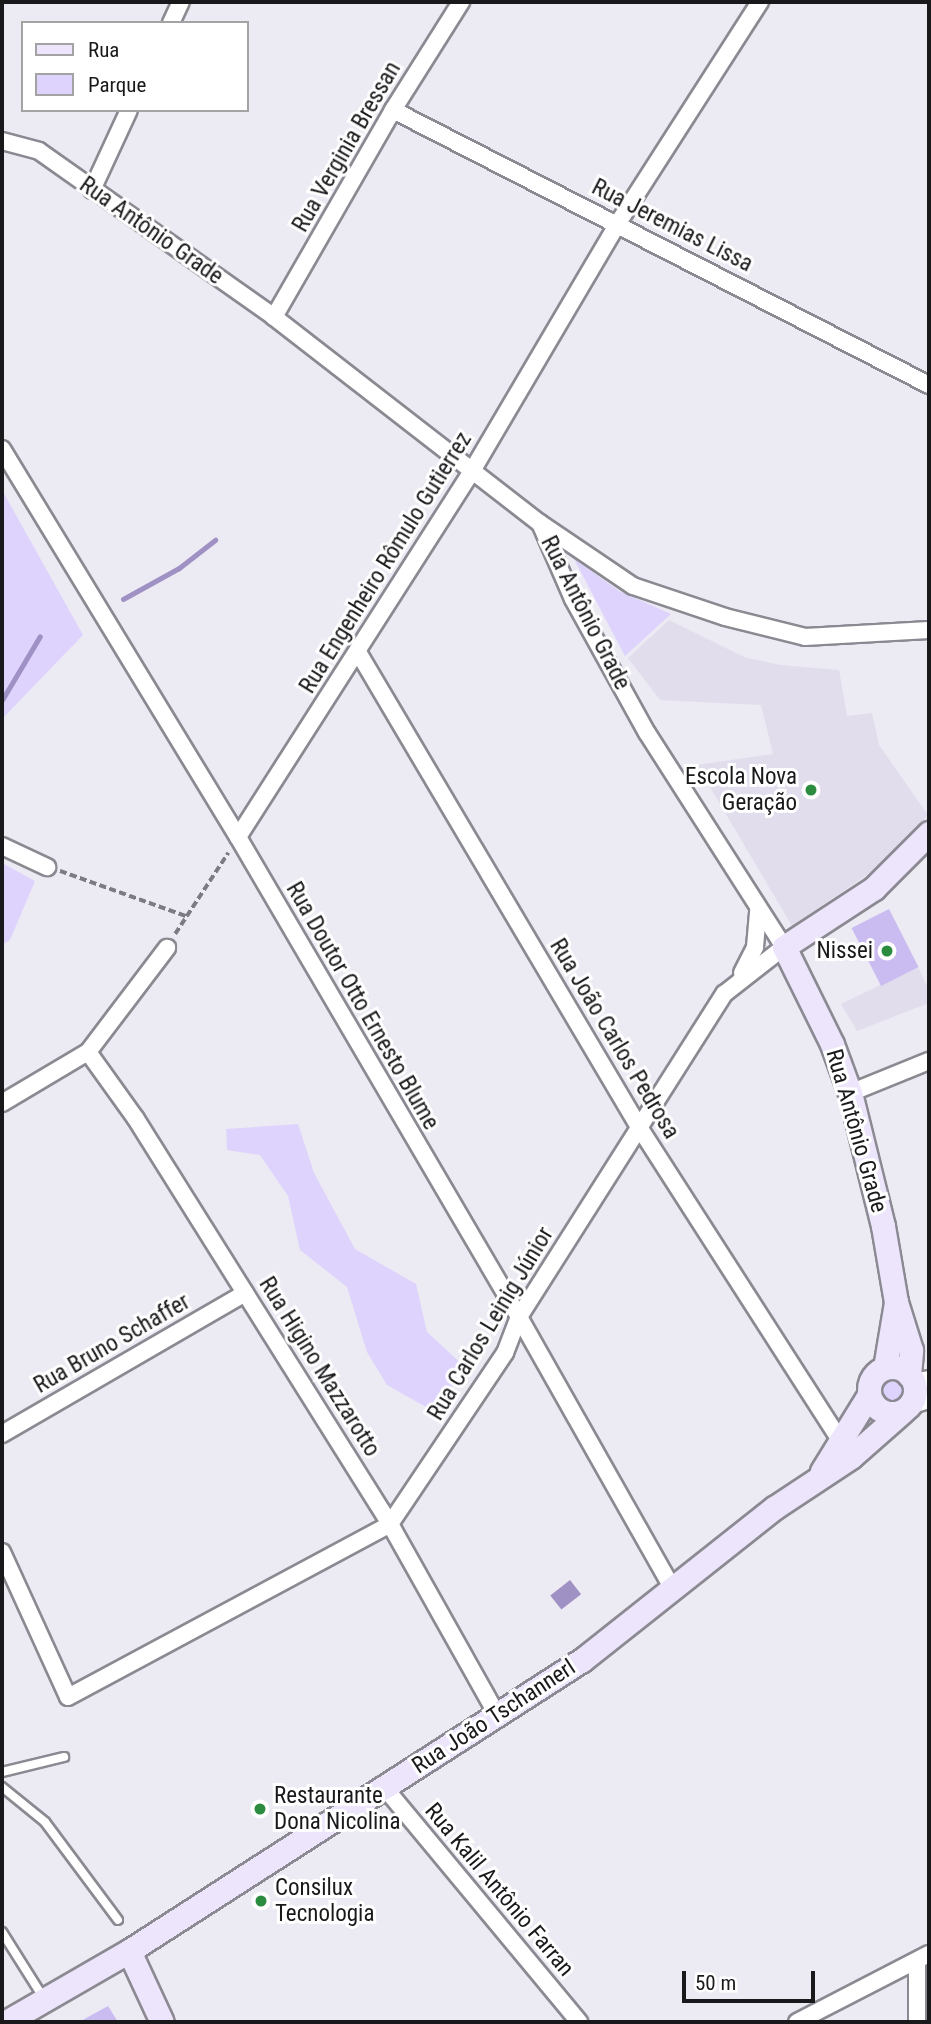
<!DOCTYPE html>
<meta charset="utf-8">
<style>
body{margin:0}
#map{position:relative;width:931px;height:2024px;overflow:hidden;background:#eceaf3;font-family:"Roboto Condensed",sans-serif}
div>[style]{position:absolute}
.built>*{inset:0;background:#e1dded}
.green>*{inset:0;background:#ded3fd}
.round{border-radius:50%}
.water>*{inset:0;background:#a091c5;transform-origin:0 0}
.stream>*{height:5px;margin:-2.5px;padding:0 2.5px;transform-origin:2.5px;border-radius:2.5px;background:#a091c5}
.building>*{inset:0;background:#cabbf1;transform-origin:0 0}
.path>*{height:3.5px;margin-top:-1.75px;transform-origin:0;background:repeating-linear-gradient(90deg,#7c7b81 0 7px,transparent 0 10.5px)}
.roads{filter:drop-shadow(2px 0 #8b8991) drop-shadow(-2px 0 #8b8991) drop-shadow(0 2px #8b8991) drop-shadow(0 -2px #8b8991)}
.lane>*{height:8px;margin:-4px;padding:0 4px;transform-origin:4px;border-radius:4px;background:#fff}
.street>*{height:16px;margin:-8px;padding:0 8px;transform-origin:8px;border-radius:8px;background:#fff}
.secondary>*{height:23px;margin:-11.5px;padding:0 11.5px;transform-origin:11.5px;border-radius:11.5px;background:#ece5fc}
.secondary>.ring{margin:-11.5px;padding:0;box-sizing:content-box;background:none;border:23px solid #ece5fc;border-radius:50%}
.dots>*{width:19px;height:19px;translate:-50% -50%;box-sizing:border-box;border:4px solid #fff;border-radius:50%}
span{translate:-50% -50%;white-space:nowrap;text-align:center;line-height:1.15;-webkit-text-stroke:6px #fff;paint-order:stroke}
.street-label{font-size:23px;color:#19181b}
.poi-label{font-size:23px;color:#19181b}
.right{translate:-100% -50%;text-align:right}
.left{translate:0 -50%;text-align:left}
.frame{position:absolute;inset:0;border:4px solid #19181b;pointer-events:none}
.legend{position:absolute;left:21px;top:21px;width:228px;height:91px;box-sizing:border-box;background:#fff;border:2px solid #a3a3a4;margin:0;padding:9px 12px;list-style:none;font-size:21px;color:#19181b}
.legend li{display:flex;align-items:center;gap:14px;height:35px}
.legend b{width:35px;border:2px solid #a3a3a4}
.scale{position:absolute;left:682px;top:1971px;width:133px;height:32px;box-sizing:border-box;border:4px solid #19181b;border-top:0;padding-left:9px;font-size:21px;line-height:24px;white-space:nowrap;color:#19181b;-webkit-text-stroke:5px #fff;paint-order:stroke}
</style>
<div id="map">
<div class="built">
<i style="clip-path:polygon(669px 620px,744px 657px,780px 665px,839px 670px,847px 716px,872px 713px,879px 745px,928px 815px,883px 864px,792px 926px,697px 765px,773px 754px,761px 705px,660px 700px,628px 658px)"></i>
<i style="clip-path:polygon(918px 967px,929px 990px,929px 1003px,857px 1031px,841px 1004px)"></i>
</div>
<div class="green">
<i style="clip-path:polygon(2px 490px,83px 635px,2px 719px)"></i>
<i style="clip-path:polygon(574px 559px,619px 591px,671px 614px,625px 656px)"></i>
<i style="clip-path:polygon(2px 863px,35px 881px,10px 940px,2px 945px)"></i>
<i style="clip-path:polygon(298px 1124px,314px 1173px,355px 1249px,416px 1284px,427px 1332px,465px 1367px,435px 1412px,387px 1385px,367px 1352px,347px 1287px,300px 1250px,288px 1196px,260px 1155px,227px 1150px,226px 1129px)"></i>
<i class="round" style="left:881px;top:1379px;width:22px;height:22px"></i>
</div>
<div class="water">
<i style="left:570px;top:1580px;width:18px;height:25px;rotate:52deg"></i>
</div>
<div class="stream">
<i style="left:123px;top:599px;width:64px;rotate:-29deg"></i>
<i style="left:179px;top:568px;width:46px;rotate:-37.9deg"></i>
<i style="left:2px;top:700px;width:74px;rotate:-59.3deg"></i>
</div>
<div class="building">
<i style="left:889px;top:909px;width:65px;height:42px;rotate:63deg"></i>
<i style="clip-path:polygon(108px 2006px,118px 2022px,79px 2022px)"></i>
</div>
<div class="path">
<i style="left:60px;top:871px;width:134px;rotate:19.7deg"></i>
<i style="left:175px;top:934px;width:97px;rotate:-56.8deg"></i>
</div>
<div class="roads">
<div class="lane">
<i style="left:2px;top:1772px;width:64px;rotate:-13.6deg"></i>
<i style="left:2px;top:1787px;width:55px;rotate:39.1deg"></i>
<i style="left:45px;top:1822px;width:122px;rotate:53.3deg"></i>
<i style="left:2px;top:1932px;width:77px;rotate:57.8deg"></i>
</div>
<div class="street">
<i style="left:171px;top:23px;width:23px;rotate:-65deg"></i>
<i style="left:393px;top:110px;width:602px;rotate:27.16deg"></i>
<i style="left:2px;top:141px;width:38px;rotate:15deg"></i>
<i style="left:39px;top:151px;width:288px;rotate:35.2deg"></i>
<i style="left:274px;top:317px;width:336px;rotate:37.8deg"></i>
<i style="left:540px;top:523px;width:112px;rotate:34.1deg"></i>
<i style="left:633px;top:586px;width:97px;rotate:18.6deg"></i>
<i style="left:725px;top:617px;width:82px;rotate:14deg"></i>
<i style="left:805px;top:637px;width:124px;rotate:-3.2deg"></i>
<i style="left:92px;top:190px;width:88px;rotate:-65.2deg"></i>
<i style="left:274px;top:317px;width:239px;rotate:-60.1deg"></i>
<i style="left:393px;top:110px;width:128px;rotate:-57.8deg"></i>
<i style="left:2px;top:449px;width:454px;rotate:58.7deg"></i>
<i style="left:238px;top:837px;width:556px;rotate:59.65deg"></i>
<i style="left:519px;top:1317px;width:315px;rotate:60.5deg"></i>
<i style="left:358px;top:652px;width:552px;rotate:59.39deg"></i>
<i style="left:639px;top:1127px;width:374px;rotate:57.3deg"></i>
<i style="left:238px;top:837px;width:434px;rotate:-57.4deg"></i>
<i style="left:472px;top:471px;width:288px;rotate:-59.5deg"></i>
<i style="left:618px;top:223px;width:263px;rotate:-57.3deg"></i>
<i style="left:2px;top:846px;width:50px;rotate:25deg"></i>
<i style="left:742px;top:973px;width:29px;rotate:-63deg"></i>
<i style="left:755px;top:947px;width:37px;rotate:-85deg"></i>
<i style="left:88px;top:1052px;width:82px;rotate:54.4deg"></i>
<i style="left:136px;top:1119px;width:478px;rotate:57.9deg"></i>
<i style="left:390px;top:1524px;width:219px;rotate:60.7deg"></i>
<i style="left:850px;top:1093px;width:85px;rotate:-22.1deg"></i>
<i style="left:2px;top:1103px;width:100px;rotate:-30.7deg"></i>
<i style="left:88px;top:1052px;width:131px;rotate:-52.8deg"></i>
<i style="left:914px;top:1382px;width:15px;rotate:-11deg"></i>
<i style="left:909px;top:1406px;width:21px;rotate:-17deg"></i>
<i style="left:2px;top:1434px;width:281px;rotate:-30.1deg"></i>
<i style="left:2px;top:1552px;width:159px;rotate:65.5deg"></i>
<i style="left:68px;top:1697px;width:366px;rotate:-28.2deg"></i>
<i style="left:390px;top:1524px;width:206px;rotate:-56.1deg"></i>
<i style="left:505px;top:1353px;width:39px;rotate:-69deg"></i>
<i style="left:519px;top:1317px;width:383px;rotate:-57.6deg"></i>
<i style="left:724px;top:994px;width:76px;rotate:-38.1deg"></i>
<i style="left:784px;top:947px;width:254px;rotate:-122.6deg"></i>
<i style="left:647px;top:733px;width:153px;rotate:-118.9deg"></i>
<i style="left:573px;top:599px;width:83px;rotate:-113.5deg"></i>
<i style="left:385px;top:1788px;width:304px;rotate:50.3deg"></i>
<i style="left:917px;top:1961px;width:61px;rotate:90deg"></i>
<i style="left:797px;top:2022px;width:148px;rotate:-27.3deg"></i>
</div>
<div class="secondary">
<i class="ring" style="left:869px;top:1367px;width:23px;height:23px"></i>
<i style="left:885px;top:1368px;width:67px;rotate:-80.5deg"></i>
<i style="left:909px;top:1375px;width:25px;rotate:-85deg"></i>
<i style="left:911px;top:1350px;width:50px;rotate:-107.4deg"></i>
<i style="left:896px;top:1302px;width:77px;rotate:-99.7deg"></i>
<i style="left:883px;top:1226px;width:137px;rotate:-103.9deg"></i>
<i style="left:850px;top:1093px;width:52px;rotate:-110.2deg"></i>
<i style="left:832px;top:1044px;width:108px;rotate:-116.3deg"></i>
<i style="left:784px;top:947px;width:108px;rotate:-33.2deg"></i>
<i style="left:874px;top:888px;width:78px;rotate:-45deg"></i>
<i style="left:822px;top:1471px;width:89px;rotate:-58.3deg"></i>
<i style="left:129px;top:1951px;width:78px;rotate:65.1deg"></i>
<i style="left:6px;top:2022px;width:142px;rotate:-30deg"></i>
<i style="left:129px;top:1951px;width:538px;rotate:-32.72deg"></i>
<i style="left:582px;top:1660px;width:245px;rotate:-38.4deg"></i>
<i style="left:774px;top:1508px;width:92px;rotate:-33.5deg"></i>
<i style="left:851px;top:1457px;width:69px;rotate:-41.5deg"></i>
</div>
</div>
<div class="dots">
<i style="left:811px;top:790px;background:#2b8c40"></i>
<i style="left:887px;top:951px;background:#2b8c40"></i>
<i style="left:260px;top:1809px;background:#2b8c40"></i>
<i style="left:261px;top:1901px;background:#2b8c40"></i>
</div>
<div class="street-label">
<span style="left:347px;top:147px;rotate:-60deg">Rua Verginia Bressan</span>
<span style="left:672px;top:226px;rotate:27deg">Rua Jeremias Lissa</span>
<span style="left:151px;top:231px;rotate:35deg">Rua Antônio Grade</span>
<span style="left:386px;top:563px;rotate:-58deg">Rua Engenheiro Rômulo Gutierrez</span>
<span style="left:585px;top:613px;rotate:63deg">Rua Antônio Grade</span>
<span style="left:362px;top:1006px;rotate:60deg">Rua Doutor Otto Ernesto Blume</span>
<span style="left:614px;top:1039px;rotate:59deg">Rua João Carlos Pedrosa</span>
<span style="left:856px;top:1131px;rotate:74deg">Rua Antônio Grade</span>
<span style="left:491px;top:1324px;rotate:-59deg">Rua Carlos Leinig Júnior</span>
<span style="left:112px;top:1344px;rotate:-30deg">Rua Bruno Schaffer</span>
<span style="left:319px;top:1367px;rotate:58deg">Rua Higino Mazzarotto</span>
<span style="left:494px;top:1717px;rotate:-33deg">Rua João Tschannerl</span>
<span style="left:499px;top:1890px;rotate:50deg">Rua Kalil Antônio Farran</span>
</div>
<div class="poi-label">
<span class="right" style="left:797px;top:790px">Escola Nova<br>Geração</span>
<span class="right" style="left:873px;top:951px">Nissei</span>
<span class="left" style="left:274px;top:1809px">Restaurante<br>Dona Nicolina</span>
<span class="left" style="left:275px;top:1901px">Consilux<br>Tecnologia</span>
</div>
<div class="frame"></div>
<ul class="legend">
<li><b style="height:9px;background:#ece5fc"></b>Rua</li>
<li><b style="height:19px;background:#ded3fd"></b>Parque</li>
</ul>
<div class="scale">50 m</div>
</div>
